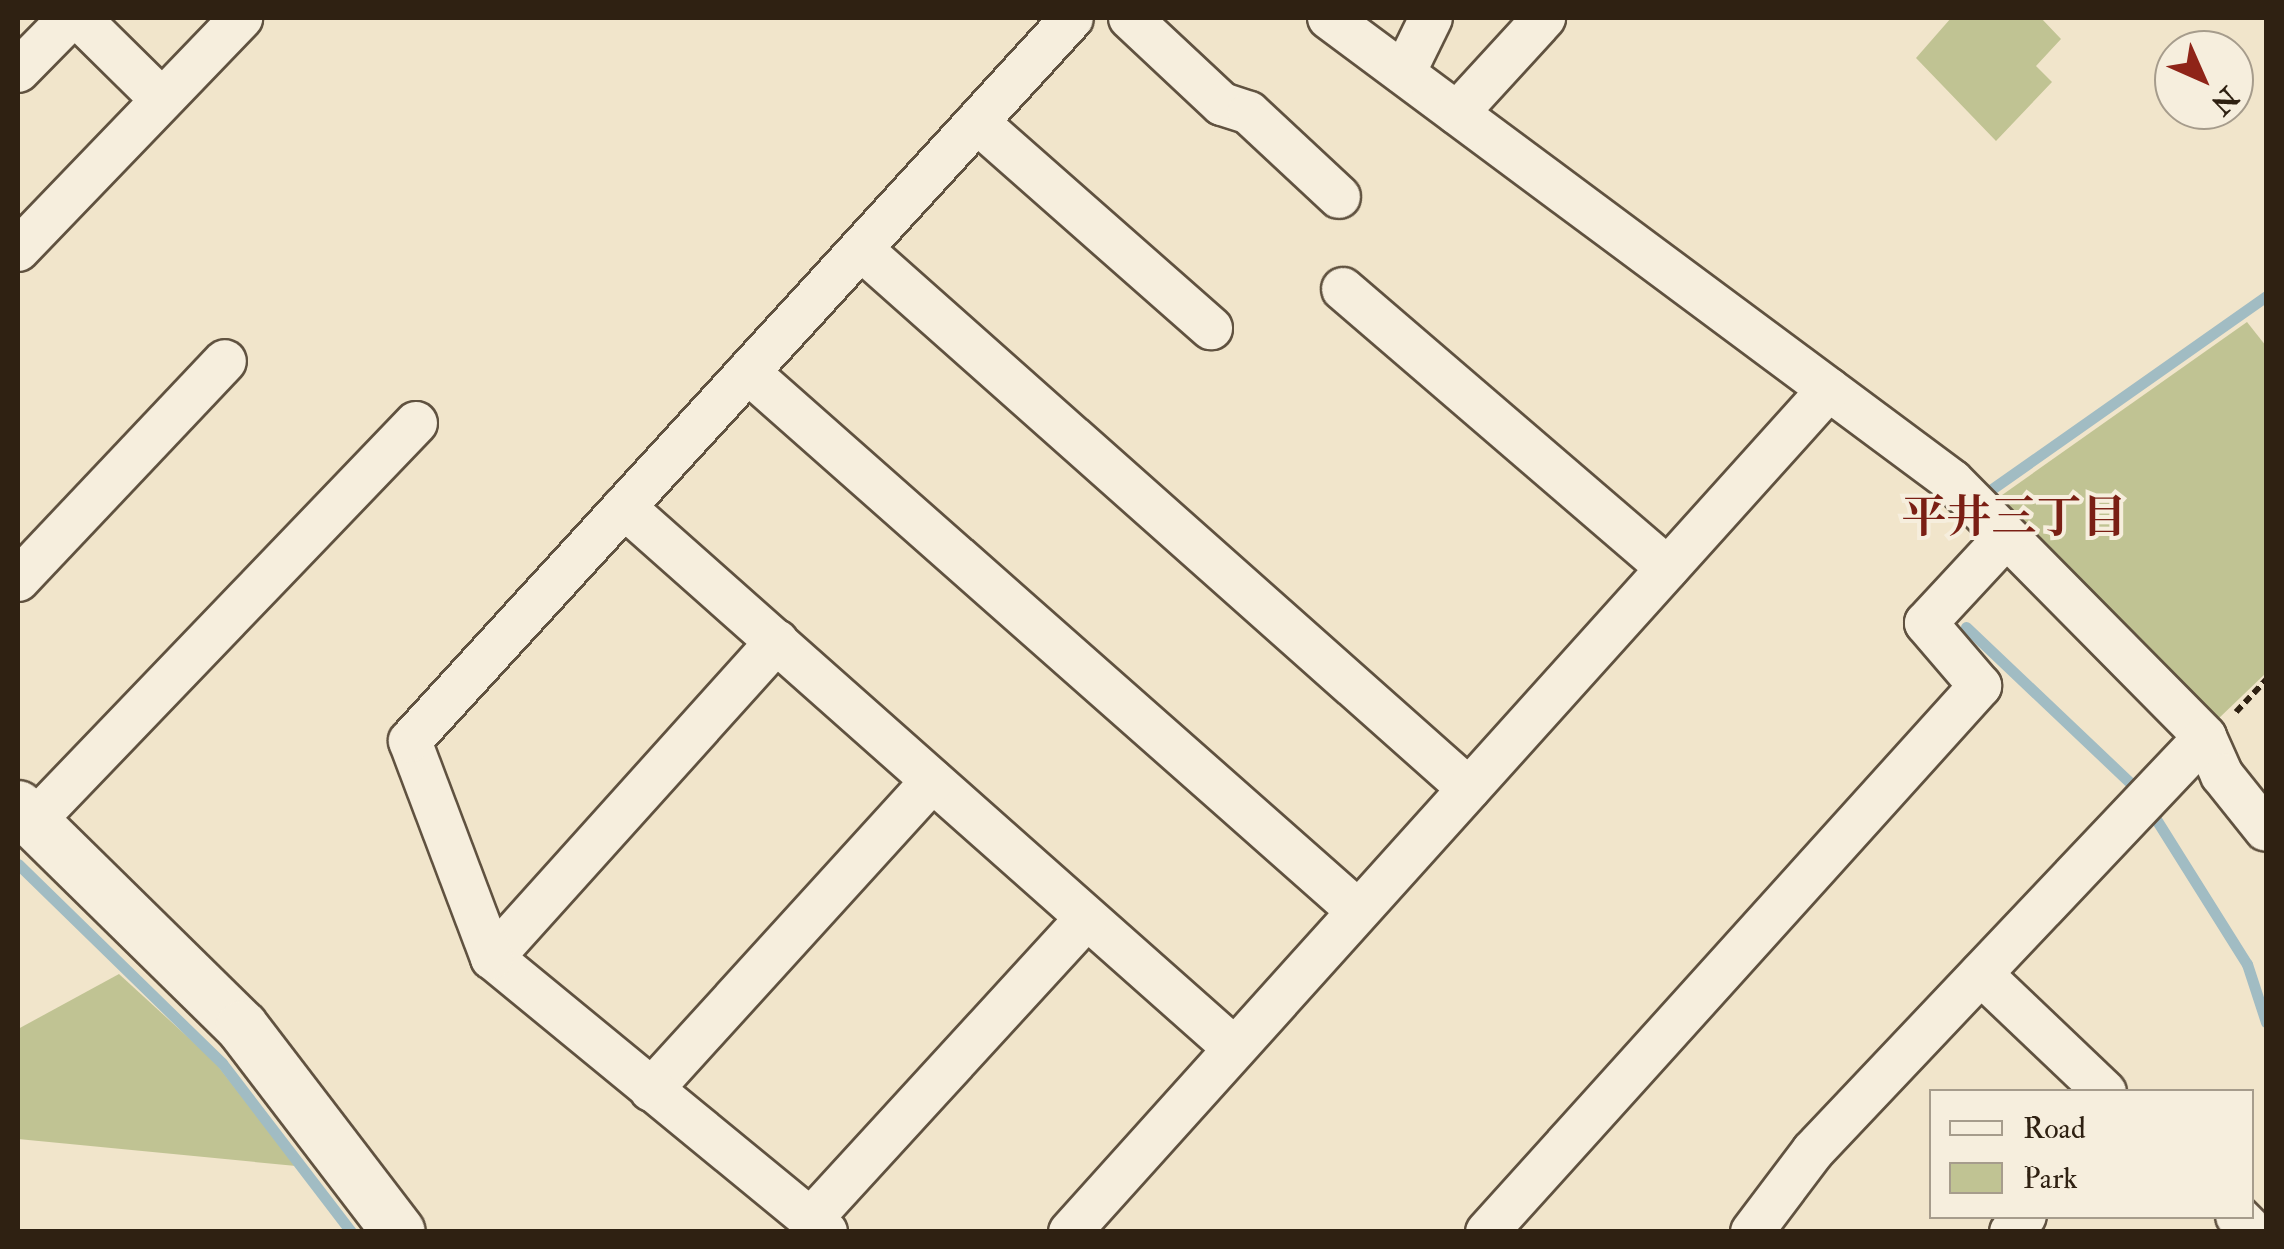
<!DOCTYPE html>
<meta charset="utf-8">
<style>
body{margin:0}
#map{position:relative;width:2284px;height:1249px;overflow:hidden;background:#f1e5cb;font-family:"IM FELL Double Pica","Noto Serif JP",serif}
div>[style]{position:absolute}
.green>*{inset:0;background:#c0c393}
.stream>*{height:11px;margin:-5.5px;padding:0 5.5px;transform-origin:5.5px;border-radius:5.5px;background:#a1bcc3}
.path>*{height:6px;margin-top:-3px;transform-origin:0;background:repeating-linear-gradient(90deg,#2f2112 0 8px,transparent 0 13px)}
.roads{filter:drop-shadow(2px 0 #605240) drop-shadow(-2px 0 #605240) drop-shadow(0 2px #605240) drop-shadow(0 -2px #605240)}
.minor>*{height:42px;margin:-21px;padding:0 21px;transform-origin:21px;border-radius:21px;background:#f6eedd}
.tertiary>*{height:52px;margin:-26px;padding:0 26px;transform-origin:26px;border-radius:26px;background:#f6eedd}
span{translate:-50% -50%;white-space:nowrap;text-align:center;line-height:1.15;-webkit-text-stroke:8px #f6eedd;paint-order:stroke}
.neighbourhood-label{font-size:45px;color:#7a1f14;font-weight:700}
.frame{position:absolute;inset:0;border:20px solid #2f2112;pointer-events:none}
.legend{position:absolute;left:1929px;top:1089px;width:325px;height:130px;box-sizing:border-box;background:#f6eedd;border:2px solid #a69c8c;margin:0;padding:12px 18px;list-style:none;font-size:30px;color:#2f2112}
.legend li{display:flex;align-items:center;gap:20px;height:50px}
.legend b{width:50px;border:2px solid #a69c8c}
.north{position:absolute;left:2154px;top:30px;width:100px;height:100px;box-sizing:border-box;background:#f6eedd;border:2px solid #a69c8c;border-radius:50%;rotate:135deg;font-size:28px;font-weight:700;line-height:40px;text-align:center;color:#2f2112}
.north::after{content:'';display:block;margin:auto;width:35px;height:45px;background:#8f2418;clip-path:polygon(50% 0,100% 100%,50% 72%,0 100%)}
</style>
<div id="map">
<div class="green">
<i style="clip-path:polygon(1951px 18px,2041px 18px,2061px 39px,2036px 66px,2052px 82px,1996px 141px,1916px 58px)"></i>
<i style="clip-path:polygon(2247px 322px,2266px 346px,2266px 673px,2217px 720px,1995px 500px)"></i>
<i style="clip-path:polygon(119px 974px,214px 1061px,296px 1166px,18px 1139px,18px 1029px)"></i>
</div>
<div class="stream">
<i style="left:1989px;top:491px;width:339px;rotate:-35.1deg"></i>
<i style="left:1966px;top:627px;width:240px;rotate:43.5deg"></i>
<i style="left:2149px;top:808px;width:184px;rotate:57.9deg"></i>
<i style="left:2247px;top:964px;width:61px;rotate:71.9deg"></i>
<i style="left:18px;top:864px;width:285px;rotate:44.3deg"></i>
<i style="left:222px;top:1063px;width:213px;rotate:52.6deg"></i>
</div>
<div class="path">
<i style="left:2236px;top:712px;width:44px;rotate:-46.8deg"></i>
</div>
<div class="roads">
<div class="minor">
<i style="left:79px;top:18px;width:115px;rotate:44.6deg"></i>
<i style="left:1130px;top:18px;width:126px;rotate:43.1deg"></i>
<i style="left:1222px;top:104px;width:28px;rotate:18deg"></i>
<i style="left:1249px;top:113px;width:123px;rotate:43deg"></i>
<i style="left:1329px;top:18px;width:776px;rotate:36.62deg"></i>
<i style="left:1952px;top:481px;width:360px;rotate:45.3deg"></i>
<i style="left:2205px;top:737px;width:42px;rotate:65.9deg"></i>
<i style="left:2222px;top:775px;width:70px;rotate:51.3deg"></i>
<i style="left:18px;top:71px;width:74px;rotate:-45.5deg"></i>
<i style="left:1404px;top:73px;width:61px;rotate:-63.9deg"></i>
<i style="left:1457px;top:113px;width:129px;rotate:-47.5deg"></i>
<i style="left:977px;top:122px;width:312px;rotate:41.4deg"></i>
<i style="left:861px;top:249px;width:813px;rotate:41.61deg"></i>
<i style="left:18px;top:250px;width:322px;rotate:-46.1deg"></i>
<i style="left:1343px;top:289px;width:428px;rotate:40.7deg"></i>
<i style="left:748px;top:372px;width:814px;rotate:41.46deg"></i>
<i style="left:624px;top:507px;width:815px;rotate:41.57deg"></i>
<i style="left:18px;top:580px;width:301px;rotate:-46.6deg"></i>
<i style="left:33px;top:822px;width:553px;rotate:-46.17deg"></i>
<i style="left:492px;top:958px;width:426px;rotate:-48deg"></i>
<i style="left:1981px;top:974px;width:171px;rotate:43.6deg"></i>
<i style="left:651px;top:1090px;width:418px;rotate:-47.7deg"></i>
<i style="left:2237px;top:1216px;width:16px;rotate:45deg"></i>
<i style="left:811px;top:1219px;width:408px;rotate:-47.5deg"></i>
<i style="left:826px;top:1232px;width:432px;rotate:-140.6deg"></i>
<i style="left:492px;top:958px;width:232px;rotate:-110.7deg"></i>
<i style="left:410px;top:741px;width:980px;rotate:-47.52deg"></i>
<i style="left:1070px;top:1232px;width:1134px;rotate:-48deg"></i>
<i style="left:1487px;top:1232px;width:736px;rotate:-47.92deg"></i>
<i style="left:1980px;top:686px;width:83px;rotate:-130.6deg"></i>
<i style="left:1926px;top:623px;width:115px;rotate:-47.1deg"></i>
<i style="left:1752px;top:1232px;width:101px;rotate:-53deg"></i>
<i style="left:1813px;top:1151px;width:570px;rotate:-46.56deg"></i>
<i style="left:2011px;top:1232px;width:21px;rotate:-49deg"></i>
</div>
<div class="tertiary">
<i style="left:18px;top:807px;width:314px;rotate:44.5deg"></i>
<i style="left:242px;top:1027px;width:258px;rotate:52.6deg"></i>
</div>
</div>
<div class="neighbourhood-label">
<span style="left:2014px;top:519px">平井三丁目</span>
</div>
<div class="frame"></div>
<ul class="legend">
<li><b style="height:12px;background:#f6eedd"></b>Road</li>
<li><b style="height:28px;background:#c0c393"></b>Park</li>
</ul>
<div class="north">N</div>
</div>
